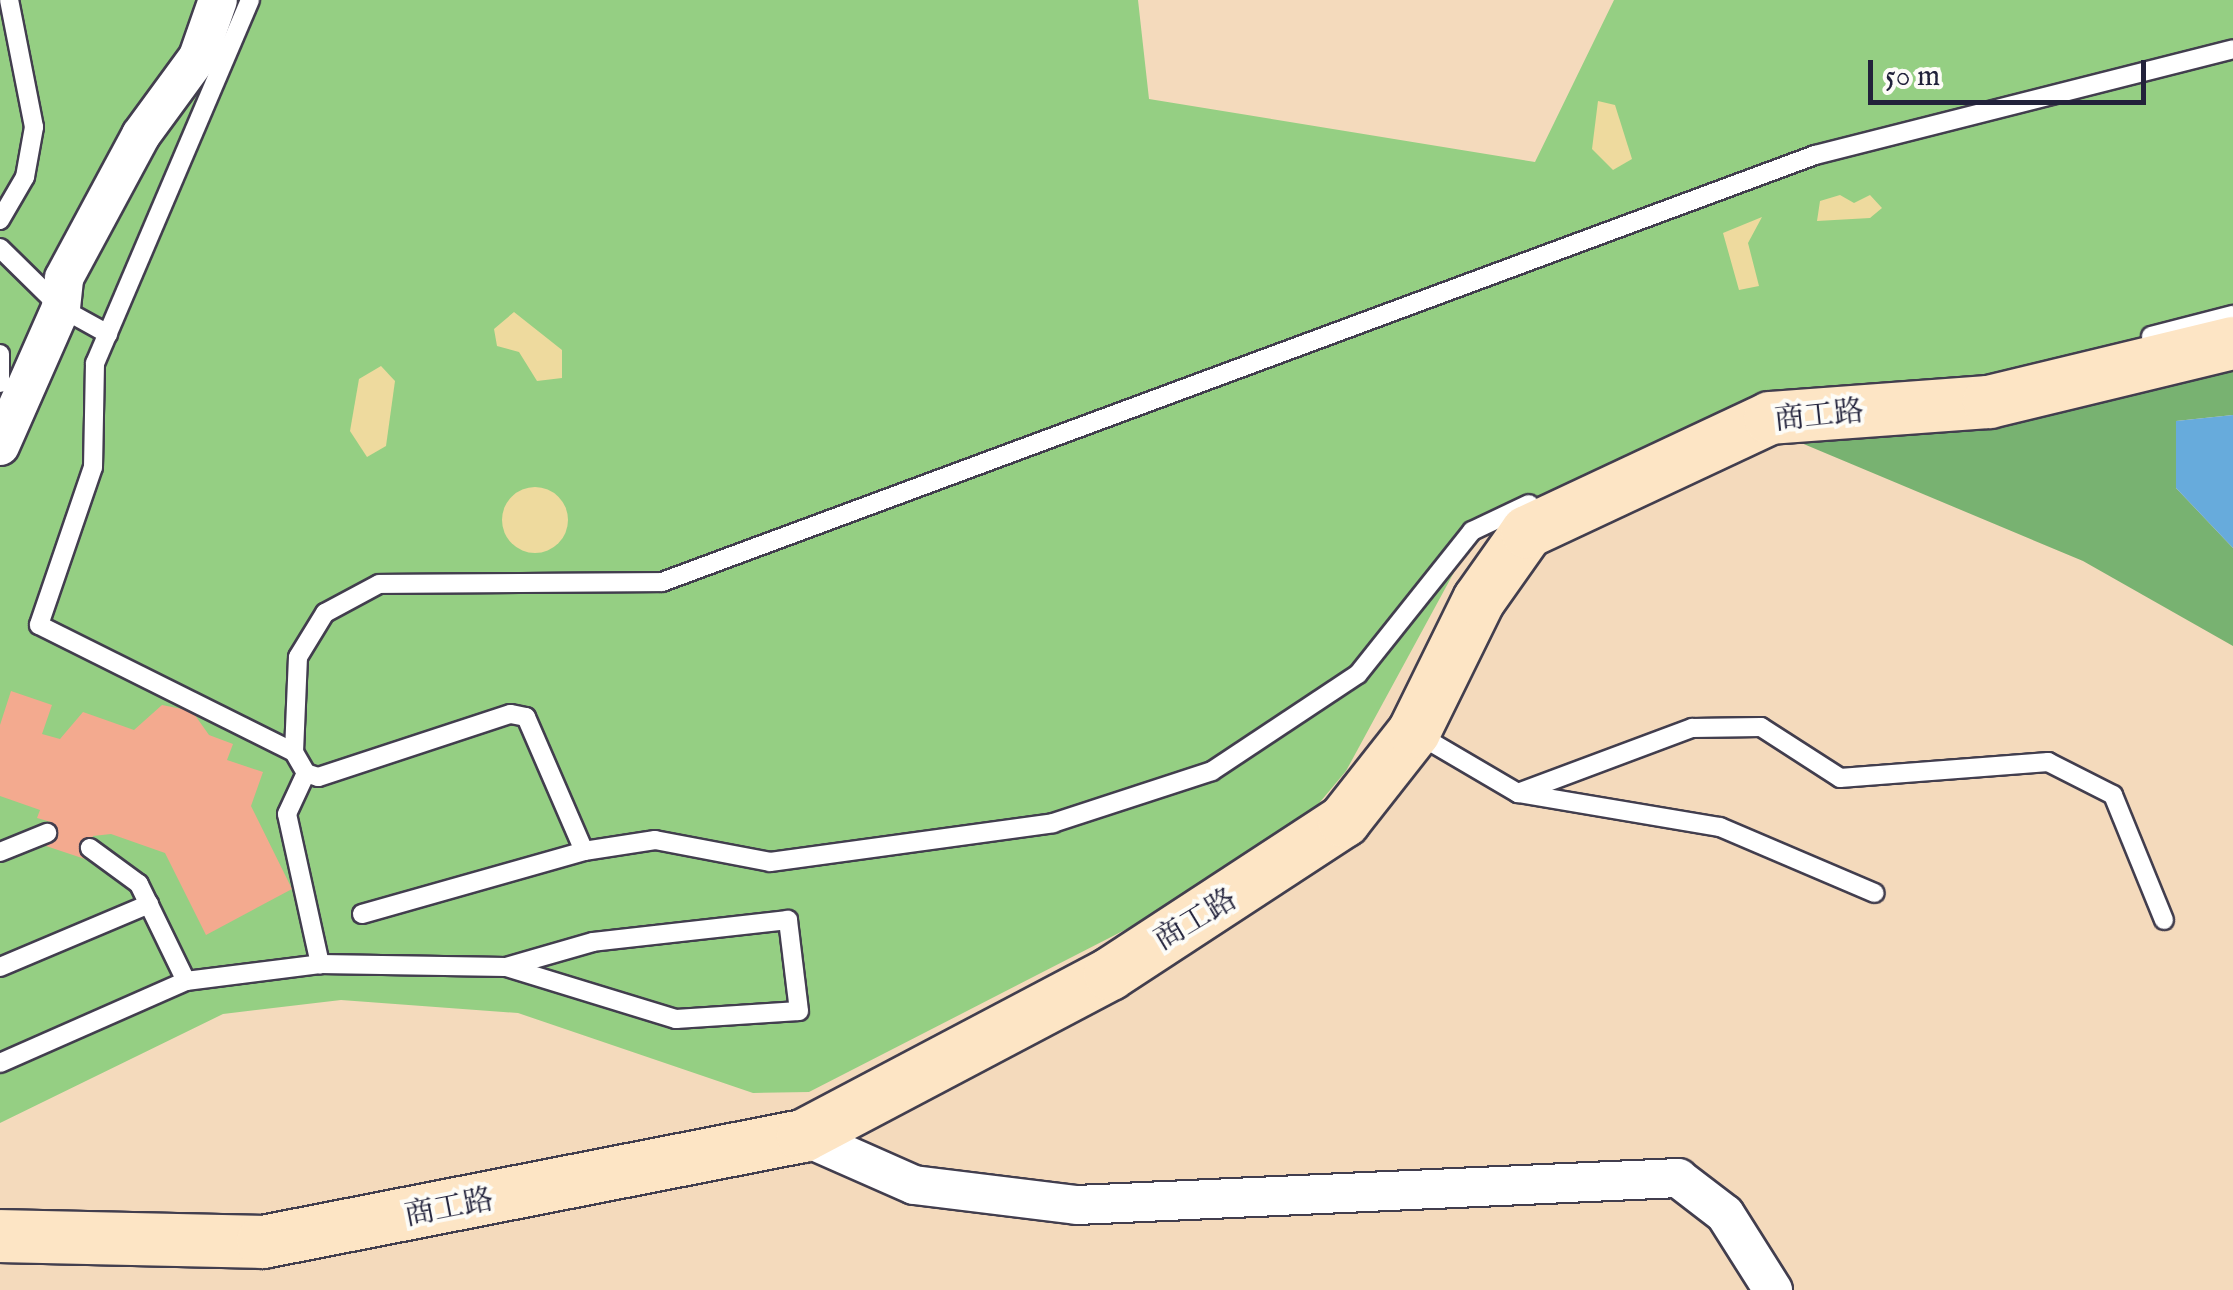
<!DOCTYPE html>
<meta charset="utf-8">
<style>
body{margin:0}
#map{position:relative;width:2233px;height:1290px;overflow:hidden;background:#f4dabc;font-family:"IM FELL English","Noto Serif TC",serif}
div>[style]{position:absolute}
.green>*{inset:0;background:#95cf83}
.forest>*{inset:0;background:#78b271}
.sand>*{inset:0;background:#eeda9e}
.round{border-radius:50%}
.water>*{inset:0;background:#67abdc}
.building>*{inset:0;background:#f3aa8f}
.roads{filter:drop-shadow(2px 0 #423e4e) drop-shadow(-2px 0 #423e4e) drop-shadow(0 2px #423e4e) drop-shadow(0 -2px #423e4e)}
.lane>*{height:18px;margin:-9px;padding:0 9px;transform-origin:9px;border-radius:9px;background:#fff}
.street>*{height:38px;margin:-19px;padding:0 19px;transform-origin:19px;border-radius:19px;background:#fff}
.secondary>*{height:52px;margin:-26px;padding:0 26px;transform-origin:26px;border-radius:26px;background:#fde5c5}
span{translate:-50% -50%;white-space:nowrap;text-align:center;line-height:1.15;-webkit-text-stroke:8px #fdfcf7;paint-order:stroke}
.street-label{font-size:30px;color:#22223b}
.scale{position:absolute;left:1868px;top:60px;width:278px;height:45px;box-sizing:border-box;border:5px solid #22223b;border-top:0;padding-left:12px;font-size:30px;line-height:35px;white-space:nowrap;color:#22223b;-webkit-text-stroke:8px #fdfcf7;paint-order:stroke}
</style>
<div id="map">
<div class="green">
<i style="clip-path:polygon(0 0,1138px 0,1149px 99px,1535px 162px,1614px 0,2233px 0,2233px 318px,1986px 384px,1736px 409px,1471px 541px,1346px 771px,1279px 851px,809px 1092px,753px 1093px,518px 1013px,341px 1000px,223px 1014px,0 1123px)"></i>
</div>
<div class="forest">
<i style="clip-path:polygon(2233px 334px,2233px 415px,2176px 421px,2176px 488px,2233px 548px,2233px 646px,2083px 561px,1739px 417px,1989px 394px)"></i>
</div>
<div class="sand">
<i style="clip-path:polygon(1598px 101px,1615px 105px,1632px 159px,1613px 170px,1592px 149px)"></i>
<i style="clip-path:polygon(1840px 195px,1854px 203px,1870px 195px,1882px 208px,1870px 218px,1817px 221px,1820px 201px)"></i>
<i style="clip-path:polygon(1762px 217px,1748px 243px,1759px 286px,1739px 290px,1723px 233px)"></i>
<i style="clip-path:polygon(514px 312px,562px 350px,562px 378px,537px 381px,519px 352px,497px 346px,494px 329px)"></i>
<i style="clip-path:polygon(381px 366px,395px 381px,386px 446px,367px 457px,350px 431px,359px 379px)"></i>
<i class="round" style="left:502px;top:487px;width:66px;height:66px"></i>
</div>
<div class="water">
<i style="clip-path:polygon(2233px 415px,2233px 548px,2176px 488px,2176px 421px)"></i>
</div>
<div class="building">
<i style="clip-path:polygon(11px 691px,52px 705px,42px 734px,60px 739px,83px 712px,134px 730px,162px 705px,192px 711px,209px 735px,233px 744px,227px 760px,263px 772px,251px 806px,292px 889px,206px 935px,165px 853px,111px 834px,93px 836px,85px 859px,43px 845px,51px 822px,37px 818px,40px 810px,0 796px,0 725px)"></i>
</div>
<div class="roads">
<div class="lane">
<i style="left:250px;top:0;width:395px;rotate:113.1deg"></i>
<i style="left:95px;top:363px;width:104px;rotate:91.1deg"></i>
<i style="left:93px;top:467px;width:167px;rotate:108.9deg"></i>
<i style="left:39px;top:625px;width:285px;rotate:26.5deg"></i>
<i style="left:0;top:220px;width:50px;rotate:-59.8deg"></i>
<i style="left:25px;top:177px;width:51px;rotate:-79.8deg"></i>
<i style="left:34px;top:127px;width:129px;rotate:-101.1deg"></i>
<i style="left:0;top:248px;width:86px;rotate:44.5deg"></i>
<i style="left:61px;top:308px;width:54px;rotate:29deg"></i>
<i style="left:2151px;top:336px;width:85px;rotate:-14.4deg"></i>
<i style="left:0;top:354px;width:29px;rotate:90deg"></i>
<i style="left:1419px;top:735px;width:115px;rotate:30.4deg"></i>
<i style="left:1518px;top:793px;width:186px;rotate:-20.5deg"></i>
<i style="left:1692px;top:728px;width:69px;rotate:-0.8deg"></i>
<i style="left:1761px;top:727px;width:94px;rotate:32.8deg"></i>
<i style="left:1840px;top:778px;width:209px;rotate:-4.4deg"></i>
<i style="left:2048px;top:762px;width:73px;rotate:26.9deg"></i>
<i style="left:2113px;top:795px;width:135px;rotate:67.8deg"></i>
<i style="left:306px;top:773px;width:45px;rotate:114.9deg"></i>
<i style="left:287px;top:814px;width:154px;rotate:77.6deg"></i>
<i style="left:1518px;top:793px;width:205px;rotate:9.6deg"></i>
<i style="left:1720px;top:827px;width:168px;rotate:23.1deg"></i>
<i style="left:584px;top:851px;width:146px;rotate:-113.4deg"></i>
<i style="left:526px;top:717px;width:16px;rotate:-169deg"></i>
<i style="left:510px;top:714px;width:202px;rotate:161.8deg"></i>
<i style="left:318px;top:777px;width:13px;rotate:-162deg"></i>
<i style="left:306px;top:773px;width:24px;rotate:-120deg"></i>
<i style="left:294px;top:752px;width:95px;rotate:-87.6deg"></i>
<i style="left:298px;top:657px;width:52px;rotate:-58.5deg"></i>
<i style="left:325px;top:613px;width:61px;rotate:-28.2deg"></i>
<i style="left:379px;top:584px;width:283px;rotate:-0.4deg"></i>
<i style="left:662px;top:582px;width:1230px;rotate:-20.32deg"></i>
<i style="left:1815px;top:155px;width:431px;rotate:-14.2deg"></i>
<i style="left:0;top:852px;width:51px;rotate:-22deg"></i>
<i style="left:362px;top:914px;width:231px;rotate:-15.8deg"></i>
<i style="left:584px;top:851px;width:72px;rotate:-8.8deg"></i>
<i style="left:655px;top:840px;width:117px;rotate:10.8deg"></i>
<i style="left:770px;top:862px;width:286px;rotate:-7.8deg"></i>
<i style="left:1053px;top:823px;width:167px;rotate:-18.1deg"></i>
<i style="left:1212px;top:771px;width:175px;rotate:-33.6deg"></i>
<i style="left:1358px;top:674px;width:183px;rotate:-51.4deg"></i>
<i style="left:1472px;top:531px;width:63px;rotate:-25.3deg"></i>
<i style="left:0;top:967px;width:162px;rotate:-22.9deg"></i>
<i style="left:186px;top:981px;width:135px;rotate:-7.2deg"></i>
<i style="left:320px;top:964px;width:186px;rotate:0.9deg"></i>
<i style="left:506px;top:967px;width:178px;rotate:17deg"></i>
<i style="left:676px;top:1019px;width:123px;rotate:-3.7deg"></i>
<i style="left:799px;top:1011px;width:92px;rotate:-96.9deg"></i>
<i style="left:788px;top:920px;width:196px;rotate:173.6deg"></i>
<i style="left:593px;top:942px;width:91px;rotate:164deg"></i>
<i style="left:0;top:1063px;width:203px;rotate:-23.8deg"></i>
<i style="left:186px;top:981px;width:108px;rotate:-115.9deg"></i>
<i style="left:139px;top:884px;width:61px;rotate:-143.7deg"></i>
</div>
<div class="street">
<i style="left:0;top:446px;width:151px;rotate:-66.2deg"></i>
<i style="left:61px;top:308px;width:30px;rotate:-84deg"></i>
<i style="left:64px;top:278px;width:162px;rotate:-61.7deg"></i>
<i style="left:141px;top:135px;width:97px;rotate:-53.8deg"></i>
<i style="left:198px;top:57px;width:60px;rotate:-70.7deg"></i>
<i style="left:803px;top:1136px;width:121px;rotate:23.8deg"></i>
<i style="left:914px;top:1185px;width:164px;rotate:7deg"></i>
<i style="left:1077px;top:1205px;width:602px;rotate:-2.57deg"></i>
<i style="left:1678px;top:1178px;width:59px;rotate:37.5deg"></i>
<i style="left:1725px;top:1214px;width:90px;rotate:57.7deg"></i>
</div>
<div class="secondary">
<i style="left:0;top:1236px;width:263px;rotate:1.3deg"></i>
<i style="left:263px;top:1242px;width:550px;rotate:-11.11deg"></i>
<i style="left:803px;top:1136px;width:347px;rotate:-27.8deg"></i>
<i style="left:1110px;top:974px;width:280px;rotate:-33.2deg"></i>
<i style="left:1344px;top:821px;width:113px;rotate:-51.8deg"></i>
<i style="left:1414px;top:732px;width:147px;rotate:-63.8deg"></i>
<i style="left:1479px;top:600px;width:83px;rotate:-54.8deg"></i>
<i style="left:1527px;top:532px;width:268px;rotate:-25.1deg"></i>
<i style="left:1770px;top:418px;width:220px;rotate:-4.2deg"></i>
<i style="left:1989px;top:402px;width:251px;rotate:-13.6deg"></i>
</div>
</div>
<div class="street-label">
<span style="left:1819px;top:417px;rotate:-6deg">商工路</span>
<span style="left:1196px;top:921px;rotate:-31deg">商工路</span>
<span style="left:449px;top:1209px;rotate:-11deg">商工路</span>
</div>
<div class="scale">50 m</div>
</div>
